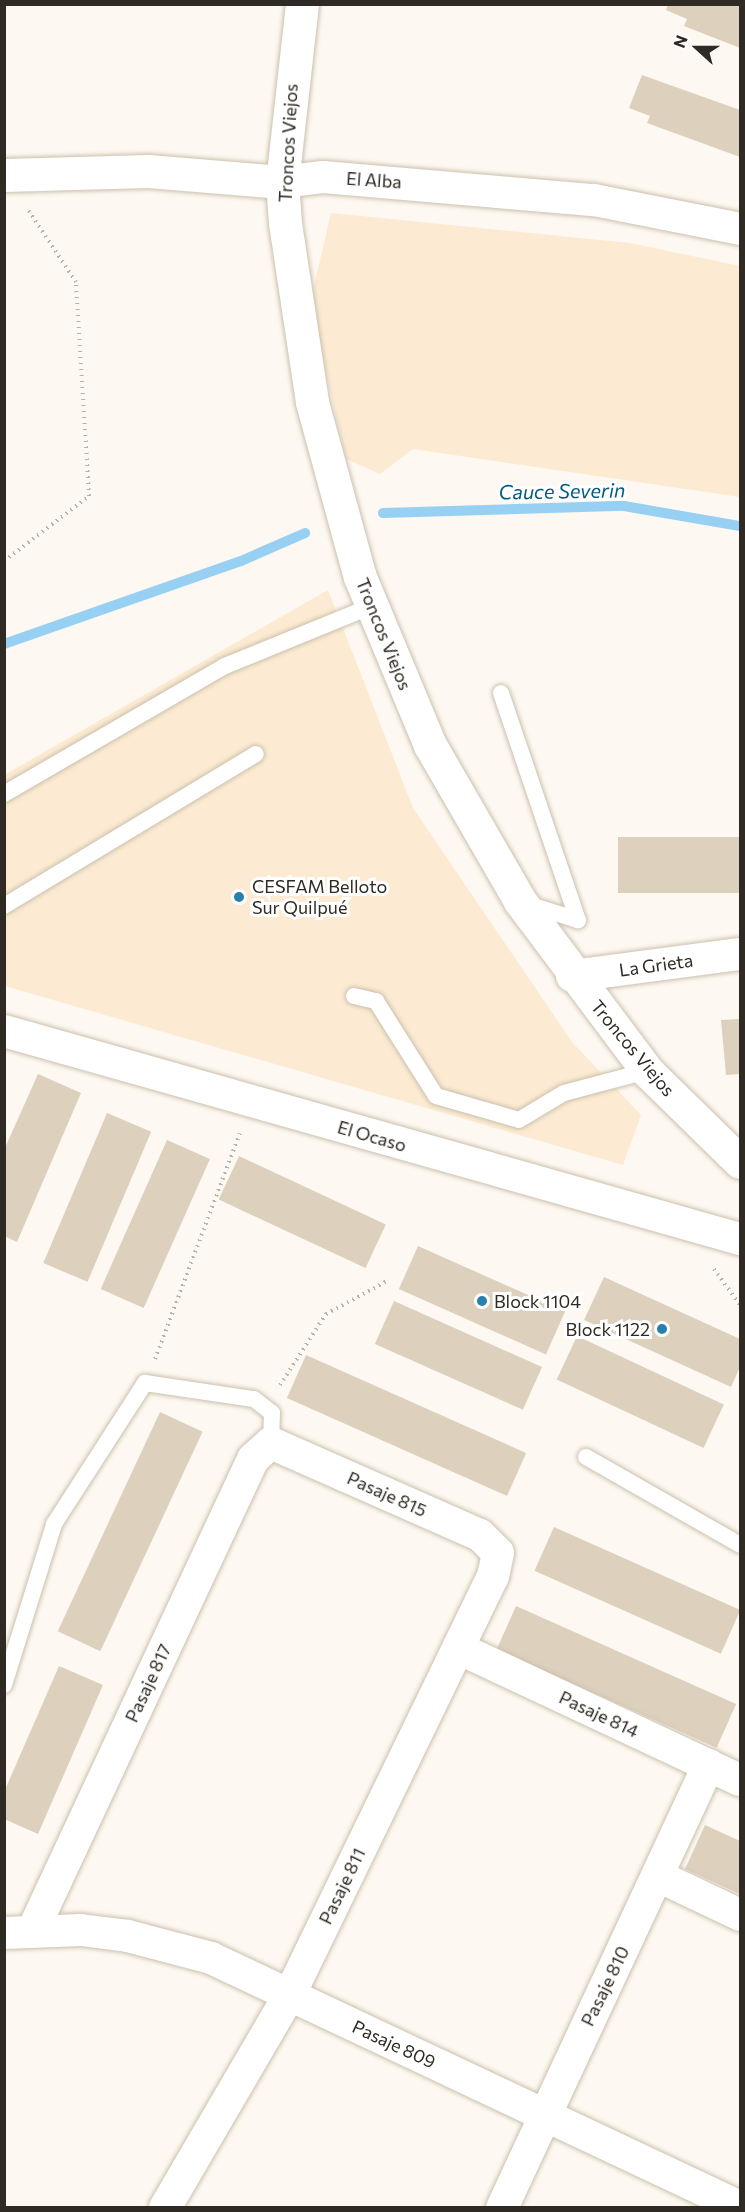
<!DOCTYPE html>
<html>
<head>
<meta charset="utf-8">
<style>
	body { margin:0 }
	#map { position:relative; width:745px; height:2212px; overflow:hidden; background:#fdf8f1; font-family:Commissioner,sans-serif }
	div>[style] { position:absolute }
	.built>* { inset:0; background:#fcebd2 }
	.stream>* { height:10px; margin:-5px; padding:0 5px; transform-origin:5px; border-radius:5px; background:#97d0f2 }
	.building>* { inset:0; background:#ddd1be; transform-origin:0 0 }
	.path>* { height:4px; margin-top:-2px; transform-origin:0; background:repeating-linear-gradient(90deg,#b6b1aa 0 1.5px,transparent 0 6px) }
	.roads { filter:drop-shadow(0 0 2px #cbc0ad) drop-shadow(0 0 2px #cbc0ad) }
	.lane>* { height:16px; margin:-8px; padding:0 8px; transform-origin:8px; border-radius:8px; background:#fff }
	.street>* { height:32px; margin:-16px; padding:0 16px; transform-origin:16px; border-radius:16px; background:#fff }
	.secondary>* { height:33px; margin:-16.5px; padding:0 16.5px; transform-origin:16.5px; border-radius:16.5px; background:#fff }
	.dots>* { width:16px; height:16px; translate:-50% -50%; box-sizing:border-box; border:3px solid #fff; border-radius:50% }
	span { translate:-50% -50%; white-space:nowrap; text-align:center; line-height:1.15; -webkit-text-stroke:6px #fff; paint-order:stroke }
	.street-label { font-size:18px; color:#2f2a23 }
	.poi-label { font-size:18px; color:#2f2a23 }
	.left { translate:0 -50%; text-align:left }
	.right { translate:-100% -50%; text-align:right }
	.water-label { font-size:20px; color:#035b80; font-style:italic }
	.frame { position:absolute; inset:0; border:6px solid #2f2a23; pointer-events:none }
	.north { position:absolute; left:667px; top:18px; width:60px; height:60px; -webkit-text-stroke:4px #fff; paint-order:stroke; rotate:291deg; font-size:16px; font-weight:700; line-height:24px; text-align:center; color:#2f2a23 }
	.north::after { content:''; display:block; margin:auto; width:21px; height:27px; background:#2f2a23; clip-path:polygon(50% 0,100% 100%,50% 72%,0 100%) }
</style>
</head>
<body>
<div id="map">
	<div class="built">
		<i style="clip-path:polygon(331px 213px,630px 243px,740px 266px,740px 497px,413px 449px,380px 474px,346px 459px,310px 303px)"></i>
		<i style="clip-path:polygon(328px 590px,413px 808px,572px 1042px,641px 1115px,623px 1165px,5px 986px,4px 775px)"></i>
	</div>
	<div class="stream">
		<i style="left:383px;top:513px;width:241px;rotate:-1.7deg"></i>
		<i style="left:624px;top:506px;width:118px;rotate:9.8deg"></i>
		<i style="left:4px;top:644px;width:251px;rotate:-19.3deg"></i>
		<i style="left:241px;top:561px;width:70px;rotate:-23.6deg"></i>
	</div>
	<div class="building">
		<i style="clip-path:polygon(668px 4px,740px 4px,740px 48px,684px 26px,687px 19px,666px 10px)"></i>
		<i style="clip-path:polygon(642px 75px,740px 110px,740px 157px,647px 123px,650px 116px,629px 108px)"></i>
		<i style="left:740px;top:837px;width:56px;height:122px;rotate:90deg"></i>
		<i style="clip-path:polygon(740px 1019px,740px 1074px,726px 1075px,721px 1020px)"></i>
		<i style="clip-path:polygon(38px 1074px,81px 1093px,17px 1242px,4px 1236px,4px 1150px)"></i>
		<i style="left:107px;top:1113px;width:48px;height:163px;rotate:23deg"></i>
		<i style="left:167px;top:1140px;width:47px;height:163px;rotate:24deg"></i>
		<i style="left:239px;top:1156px;width:162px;height:48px;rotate:25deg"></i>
		<i style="left:418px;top:1246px;width:161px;height:47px;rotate:24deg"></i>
		<i style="clip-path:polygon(604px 1277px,740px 1339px,740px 1367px,731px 1387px,584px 1320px)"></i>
		<i style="left:394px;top:1301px;width:162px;height:47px;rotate:24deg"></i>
		<i style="left:577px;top:1336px;width:162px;height:48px;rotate:25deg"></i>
		<i style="left:306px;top:1355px;width:241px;height:47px;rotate:24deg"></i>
		<i style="left:160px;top:1412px;width:47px;height:242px;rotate:25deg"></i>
		<i style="left:554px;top:1527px;width:204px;height:48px;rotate:24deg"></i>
		<i style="left:516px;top:1606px;width:241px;height:48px;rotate:24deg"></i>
		<i style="clip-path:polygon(59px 1666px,103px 1685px,38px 1834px,4px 1819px,4px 1792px)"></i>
		<i style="clip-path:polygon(705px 1825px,740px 1841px,740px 1894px,685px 1869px)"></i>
	</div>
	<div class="path">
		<i style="left:4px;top:561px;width:107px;rotate:-37.4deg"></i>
		<i style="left:89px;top:496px;width:214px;rotate:-93.5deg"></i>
		<i style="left:76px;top:282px;width:89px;rotate:-123.5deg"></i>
		<i style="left:714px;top:1269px;width:44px;rotate:54.2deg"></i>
		<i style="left:155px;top:1359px;width:241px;rotate:-69.4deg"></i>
		<i style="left:280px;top:1385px;width:85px;rotate:-57.1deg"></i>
		<i style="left:326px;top:1314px;width:69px;rotate:-28.4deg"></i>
	</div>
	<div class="roads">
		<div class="lane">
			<i style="left:501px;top:693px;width:240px;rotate:71.3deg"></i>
			<i style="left:578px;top:920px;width:53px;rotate:-162.6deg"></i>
			<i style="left:4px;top:794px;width:255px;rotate:-30.1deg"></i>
			<i style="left:225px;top:666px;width:159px;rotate:-22.2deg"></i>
			<i style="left:4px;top:906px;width:294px;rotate:-31.1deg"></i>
			<i style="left:354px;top:996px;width:23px;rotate:13deg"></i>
			<i style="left:376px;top:1001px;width:112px;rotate:57.7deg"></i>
			<i style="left:436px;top:1096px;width:86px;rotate:16.1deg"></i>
			<i style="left:519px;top:1120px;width:52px;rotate:-31deg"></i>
			<i style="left:564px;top:1093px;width:86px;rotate:-14.8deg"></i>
			<i style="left:586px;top:1457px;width:177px;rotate:29.7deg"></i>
			<i style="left:4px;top:1685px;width:169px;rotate:-72.7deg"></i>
			<i style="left:54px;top:1524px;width:168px;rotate:-57.2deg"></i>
			<i style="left:145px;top:1383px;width:110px;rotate:8.4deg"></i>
			<i style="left:254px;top:1399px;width:23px;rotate:38deg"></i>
			<i style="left:272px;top:1413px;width:30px;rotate:92deg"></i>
		</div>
		<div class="street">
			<i style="left:282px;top:182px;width:41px;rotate:-7deg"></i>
			<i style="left:323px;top:177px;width:272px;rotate:4.9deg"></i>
			<i style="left:594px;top:200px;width:149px;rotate:11.2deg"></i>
			<i style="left:572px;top:976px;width:169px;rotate:-7.5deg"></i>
			<i style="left:4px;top:1031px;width:765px;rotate:15.78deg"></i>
			<i style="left:458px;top:1648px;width:311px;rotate:25.1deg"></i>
			<i style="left:658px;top:1876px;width:91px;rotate:25.4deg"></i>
			<i style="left:33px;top:1930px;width:520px;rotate:-64.96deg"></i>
			<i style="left:253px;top:1459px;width:24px;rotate:-42deg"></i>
			<i style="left:271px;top:1443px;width:228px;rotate:23.8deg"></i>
			<i style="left:480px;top:1535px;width:25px;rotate:45deg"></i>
			<i style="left:498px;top:1553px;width:24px;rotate:102deg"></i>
			<i style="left:493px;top:1576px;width:465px;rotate:115.9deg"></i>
			<i style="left:290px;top:1994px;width:248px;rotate:120.3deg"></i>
			<i style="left:4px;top:1933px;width:77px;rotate:-2.2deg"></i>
			<i style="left:81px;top:1930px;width:47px;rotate:7.3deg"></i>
			<i style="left:128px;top:1936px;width:86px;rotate:14.8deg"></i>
			<i style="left:211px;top:1958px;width:585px;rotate:25.21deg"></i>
			<i style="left:502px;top:2208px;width:489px;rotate:-65deg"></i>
		</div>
		<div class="secondary">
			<i style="left:302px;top:4px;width:179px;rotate:96.4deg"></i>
			<i style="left:282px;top:182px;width:41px;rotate:85.8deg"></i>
			<i style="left:285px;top:223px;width:181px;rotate:81.4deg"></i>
			<i style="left:312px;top:402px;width:181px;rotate:74.7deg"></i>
			<i style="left:360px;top:577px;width:182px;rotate:67.4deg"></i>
			<i style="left:430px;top:745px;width:180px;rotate:60deg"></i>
			<i style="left:520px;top:901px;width:212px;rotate:53.2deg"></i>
			<i style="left:647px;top:1071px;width:130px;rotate:44.4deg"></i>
			<i style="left:4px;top:175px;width:144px;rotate:-1.6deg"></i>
			<i style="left:148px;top:171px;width:134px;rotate:4.7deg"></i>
		</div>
	</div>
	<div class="dots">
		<i style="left:239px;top:897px;background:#2681af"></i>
		<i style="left:482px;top:1301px;background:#2681af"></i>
		<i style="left:662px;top:1329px;background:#2681af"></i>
	</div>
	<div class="street-label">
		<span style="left:288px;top:143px;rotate:-87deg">Troncos Viejos</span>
		<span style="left:374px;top:180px;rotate:4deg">El Alba</span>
		<span style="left:384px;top:634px;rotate:68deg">Troncos Viejos</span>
		<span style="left:656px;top:965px;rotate:-8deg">La Grieta</span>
		<span style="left:633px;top:1048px;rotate:50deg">Troncos Viejos</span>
		<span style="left:372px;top:1136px;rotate:16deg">El Ocaso</span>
		<span style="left:387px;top:1494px;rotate:24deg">Pasaje 815</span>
		<span style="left:148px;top:1683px;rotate:-65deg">Pasaje 817</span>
		<span style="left:599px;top:1714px;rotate:25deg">Pasaje 814</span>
		<span style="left:342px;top:1886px;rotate:-64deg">Pasaje 811</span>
		<span style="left:605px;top:1986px;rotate:-64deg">Pasaje 810</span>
		<span style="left:394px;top:2044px;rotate:25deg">Pasaje 809</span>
	</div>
	<div class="poi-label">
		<span class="left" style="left:252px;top:897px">CESFAM Belloto<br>Sur Quilpué</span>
		<span class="left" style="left:494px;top:1301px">Block 1104</span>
		<span class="right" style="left:650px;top:1329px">Block 1122</span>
	</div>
	<div class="water-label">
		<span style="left:562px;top:491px;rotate:-1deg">Cauce Severin</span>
	</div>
	<div class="frame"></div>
	<div class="north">N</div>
</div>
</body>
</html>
